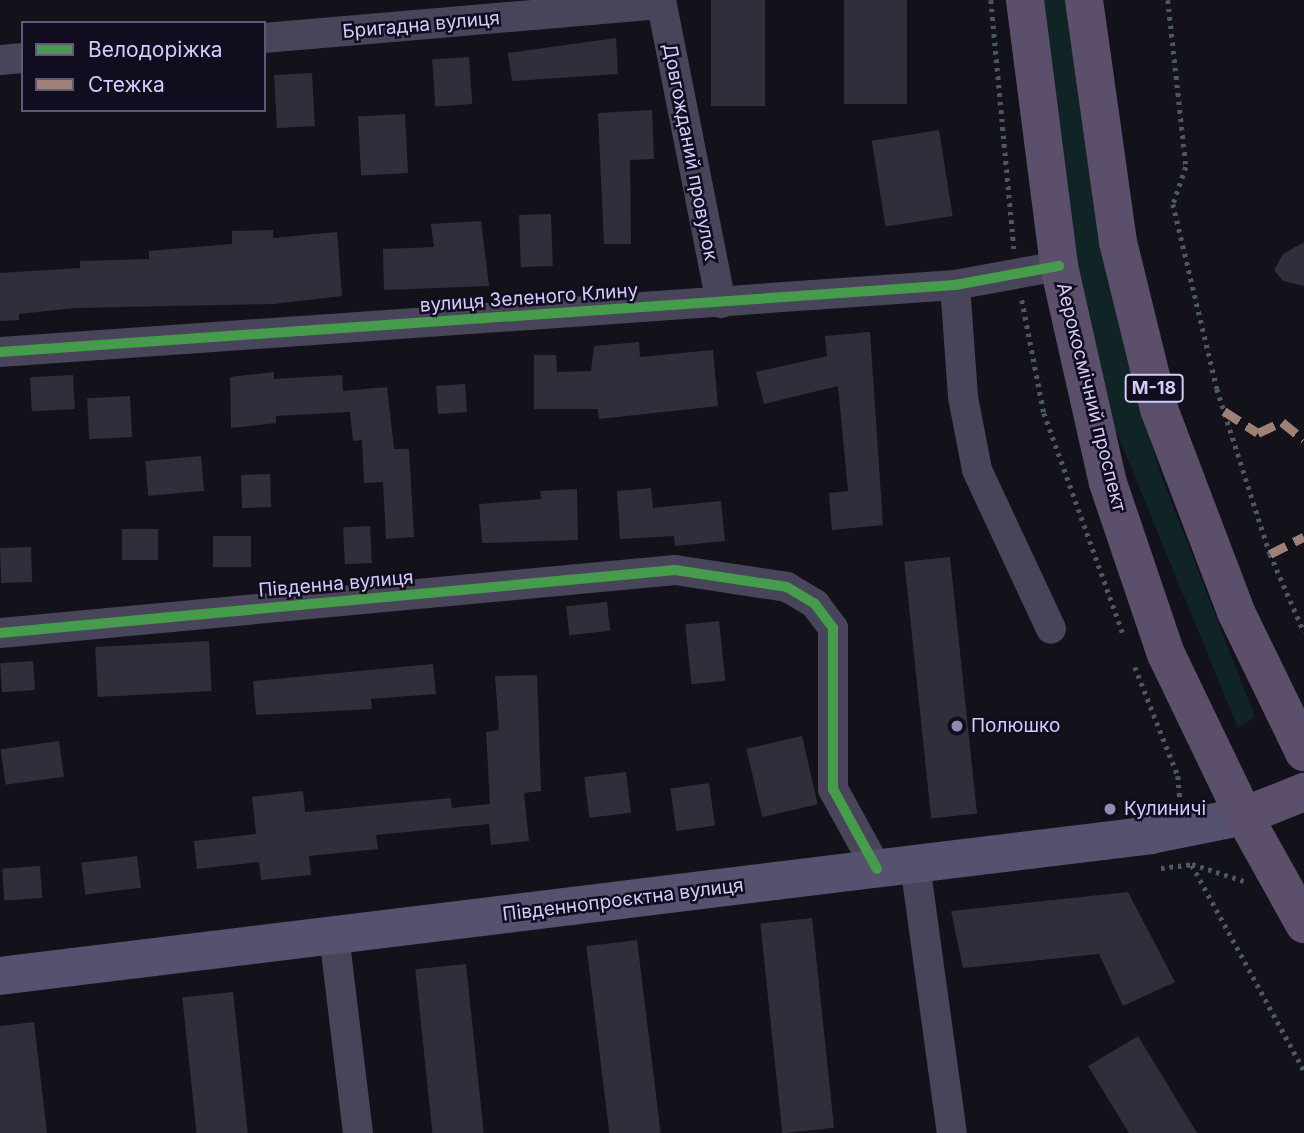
<!DOCTYPE html>
<html>
<head>
<meta charset="utf-8">
<style>
	body { margin:0 }
	#map { position:relative; width:1304px; height:1133px; overflow:hidden; background:#13111a; font-family:Inter,sans-serif }
	div>[style] { position:absolute }
	.green>* { inset:0; background:#102325 }
	.building>* { inset:0; background:#312e3c; transform-origin:0 0 }
	.path>* { height:4.5px; margin-top:-2.25px; transform-origin:0; background:repeating-linear-gradient(90deg,#4b5866 0 3.5px,transparent 0 8.5px) }
	.minor>* { height:30px; margin:-15px; padding:0 15px; transform-origin:15px; border-radius:15px; background:#48455b }
	.secondary>* { height:38px; margin:-19px; padding:0 19px; transform-origin:19px; border-radius:19px; background:#54526e }
	.primary>* { height:38px; margin:-19px; padding:0 19px; transform-origin:19px; border-radius:19px; background:#5c4f6c }
	.quiet>* { height:9px; margin-top:-4.5px; transform-origin:0; background:repeating-linear-gradient(90deg,#9e8076 0 18px,transparent 0 27px) }
	.cycleway>* { height:10px; margin:-5px; padding:0 5px; transform-origin:5px; border-radius:5px; background:#469c4c }
	.dots>* { width:19px; height:19px; translate:-50% -50%; box-sizing:border-box; border:4px solid #110d1e; border-radius:50% }
	span { translate:-50% -50%; white-space:nowrap; text-align:center; line-height:1.15; -webkit-text-stroke:5px #110d1e; paint-order:stroke }
	.shield-label span { padding:2px 5px; background:#110d1e; border:2px solid; border-radius:5px; -webkit-text-stroke-width:0 }
	.shield-label { font-size:18px; color:#d4cbfd; font-weight:700 }
	.street-label { font-size:19px; color:#d4cbfd }
	.poi-label { font-size:19px; color:#d4cbfd }
	.left { translate:0 -50%; text-align:left }
	.legend { position:absolute; left:21px; top:21px; width:245px; height:91px; box-sizing:border-box; background:#110d1e; border:2px solid #5f5977; margin:0; padding:9px 12px; list-style:none; font-size:21px; color:#d4cbfd }
	.legend li { display:flex; align-items:center; gap:14px; height:35px }
	.legend b { width:35px; border:2px solid #5f5977 }
</style>
</head>
<body>
<div id="map">
	<div class="green">
		<i style="clip-path:polygon(1040px 0,1071px 0,1130px 362px,1158px 467px,1255px 717px,1238px 728px,1100px 392px,1065px 211px)"></i>
	</div>
	<div class="building">
		<i style="left:711px;top:0;width:54px;height:106px"></i>
		<i style="left:844px;top:0;width:63px;height:104px"></i>
		<i style="clip-path:polygon(616px 38px,618px 74px,512px 81px,508px 53px)"></i>
		<i style="left:469px;top:57px;width:47px;height:37px;rotate:86deg"></i>
		<i style="left:312px;top:73px;width:53px;height:38px;rotate:87deg"></i>
		<i style="clip-path:polygon(652px 110px,654px 159px,630px 160px,631px 244px,604px 244px,598px 113px)"></i>
		<i style="left:405px;top:114px;width:59px;height:47px;rotate:87deg"></i>
		<i style="left:939px;top:130px;width:87px;height:68px;rotate:81deg"></i>
		<i style="left:551px;top:214px;width:52px;height:32px;rotate:88deg"></i>
		<i style="clip-path:polygon(481px 221px,489px 286px,384px 290px,383px 249px,434px 247px,431px 224px)"></i>
		<i style="clip-path:polygon(273px 230px,273px 238px,337px 232px,342px 296px,273px 304px,75px 308px,19px 314px,19px 320px,0 321px,0 273px,80px 268px,80px 261px,149px 259px,149px 251px,232px 244px,232px 231px)"></i>
		<i style="clip-path:polygon(1304px 242px,1304px 286px,1283px 281px,1274px 270px,1283px 254px)"></i>
		<i style="clip-path:polygon(870px 332px,883px 525px,832px 530px,829px 493px,848px 491px,838px 386px,764px 404px,756px 372px,827px 356px,825px 336px)"></i>
		<i style="clip-path:polygon(639px 342px,640px 357px,713px 350px,718px 406px,599px 419px,598px 409px,534px 409px,534px 355px,556px 355px,557px 372px,591px 371px,594px 346px)"></i>
		<i style="clip-path:polygon(274px 372px,274px 379px,342px 375px,343px 391px,387px 387px,394px 449px,409px 449px,414px 537px,386px 539px,383px 482px,364px 483px,362px 440px,353px 441px,350px 412px,276px 416px,276px 423px,231px 428px,230px 377px)"></i>
		<i style="left:73px;top:375px;width:34px;height:43px;rotate:87deg"></i>
		<i style="left:465px;top:384px;width:28px;height:29px;rotate:86deg"></i>
		<i style="left:130px;top:396px;width:41px;height:43px;rotate:87deg"></i>
		<i style="left:201px;top:456px;width:35px;height:56px;rotate:85deg"></i>
		<i style="left:270px;top:474px;width:33px;height:29px;rotate:88deg"></i>
		<i style="clip-path:polygon(651px 488px,653px 508px,721px 501px,725px 541px,675px 546px,674px 536px,620px 539px,617px 491px)"></i>
		<i style="clip-path:polygon(577px 489px,578px 540px,482px 543px,479px 504px,541px 499px,540px 491px)"></i>
		<i style="left:370px;top:526px;width:37px;height:27px;rotate:87deg"></i>
		<i style="left:122px;top:529px;width:36px;height:31px"></i>
		<i style="left:213px;top:536px;width:38px;height:31px"></i>
		<i style="left:31px;top:547px;width:35px;height:31px;rotate:88deg"></i>
		<i style="left:950px;top:557px;width:258px;height:46px;rotate:84deg"></i>
		<i style="left:607px;top:602px;width:29px;height:41px;rotate:84deg"></i>
		<i style="left:719px;top:621px;width:60px;height:34px;rotate:84deg"></i>
		<i style="left:209px;top:641px;width:50px;height:114px;rotate:87deg"></i>
		<i style="left:33px;top:661px;width:29px;height:33px;rotate:86deg"></i>
		<i style="clip-path:polygon(433px 664px,436px 694px,371px 699px,372px 709px,256px 715px,253px 681px)"></i>
		<i style="clip-path:polygon(537px 675px,541px 791px,524px 793px,529px 841px,491px 845px,489px 824px,376px 835px,378px 849px,309px 856px,311px 875px,261px 880px,259px 862px,197px 869px,194px 841px,256px 834px,252px 797px,303px 791px,305px 812px,451px 798px,452px 808px,490px 804px,486px 732px,499px 730px,495px 676px)"></i>
		<i style="left:802px;top:736px;width:70px;height:57px;rotate:77deg"></i>
		<i style="left:59px;top:741px;width:36px;height:59px;rotate:82deg"></i>
		<i style="left:626px;top:772px;width:41px;height:42px;rotate:83deg"></i>
		<i style="left:709px;top:783px;width:43px;height:39px;rotate:82deg"></i>
		<i style="left:137px;top:856px;width:32px;height:56px;rotate:83deg"></i>
		<i style="left:40px;top:866px;width:32px;height:38px;rotate:86deg"></i>
		<i style="clip-path:polygon(1128px 892px,1175px 982px,1123px 1006px,1099px 954px,963px 968px,951px 911px)"></i>
		<i style="left:812px;top:918px;width:211px;height:52px;rotate:84deg"></i>
		<i style="left:637px;top:940px;width:194px;height:51px;rotate:83deg"></i>
		<i style="left:466px;top:964px;width:170px;height:51px;rotate:84deg"></i>
		<i style="left:233px;top:992px;width:142px;height:51px;rotate:84deg"></i>
		<i style="clip-path:polygon(34px 1022px,47px 1133px,0 1133px,0 1026px)"></i>
		<i style="clip-path:polygon(1138px 1036px,1197px 1133px,1129px 1133px,1088px 1066px)"></i>
	</div>
	<div class="path">
		<i style="left:991px;top:0;width:251px;rotate:84.7deg"></i>
		<i style="left:1168px;top:0;width:168px;rotate:83.8deg"></i>
		<i style="left:1186px;top:167px;width:39px;rotate:109deg"></i>
		<i style="left:1173px;top:204px;width:190px;rotate:76.6deg"></i>
		<i style="left:1217px;top:389px;width:173px;rotate:72.2deg"></i>
		<i style="left:1270px;top:554px;width:85px;rotate:66.4deg"></i>
		<i style="left:1022px;top:300px;width:115px;rotate:79deg"></i>
		<i style="left:1044px;top:413px;width:237px;rotate:70.3deg"></i>
		<i style="left:1135px;top:667px;width:117px;rotate:68.5deg"></i>
		<i style="left:1178px;top:776px;width:21px;rotate:85deg"></i>
		<i style="left:1192px;top:865px;width:234px;rotate:61.4deg"></i>
		<i style="left:1161px;top:868px;width:31px;rotate:-7deg"></i>
		<i style="left:1192px;top:864px;width:55px;rotate:18.1deg"></i>
	</div>
	<div class="minor">
		<i style="left:661px;top:0;width:309px;rotate:78.8deg"></i>
		<i style="left:264px;top:38px;width:398px;rotate:-4.9deg"></i>
		<i style="left:0;top:60px;width:23px;rotate:-5deg"></i>
		<i style="left:955px;top:285px;width:112px;rotate:85.9deg"></i>
		<i style="left:963px;top:397px;width:74px;rotate:79.1deg"></i>
		<i style="left:977px;top:470px;width:175px;rotate:65deg"></i>
		<i style="left:0;top:352px;width:957px;rotate:-4.01deg"></i>
		<i style="left:955px;top:285px;width:106px;rotate:-10.4deg"></i>
		<i style="left:0;top:633px;width:678px;rotate:-5.33deg"></i>
		<i style="left:675px;top:570px;width:113px;rotate:8.6deg"></i>
		<i style="left:787px;top:587px;width:33px;rotate:31deg"></i>
		<i style="left:815px;top:604px;width:30px;rotate:53deg"></i>
		<i style="left:833px;top:628px;width:161px;rotate:90deg"></i>
		<i style="left:833px;top:789px;width:91px;rotate:61.2deg"></i>
		<i style="left:915px;top:864px;width:272px;rotate:82.2deg"></i>
		<i style="left:334px;top:935px;width:199px;rotate:83.1deg"></i>
	</div>
	<div class="secondary">
		<i style="left:0;top:976px;width:1160px;rotate:-6.98deg"></i>
		<i style="left:1151px;top:835px;width:95px;rotate:-11.5deg"></i>
	</div>
	<div class="primary">
		<i style="left:1025px;top:0;width:268px;rotate:82.7deg"></i>
		<i style="left:1059px;top:266px;width:222px;rotate:77.3deg"></i>
		<i style="left:1108px;top:483px;width:181px;rotate:71.3deg"></i>
		<i style="left:1166px;top:654px;width:180px;rotate:64.3deg"></i>
		<i style="left:1244px;top:816px;width:124px;rotate:60.9deg"></i>
		<i style="left:1084px;top:0;width:244px;rotate:82deg"></i>
		<i style="left:1118px;top:242px;width:172px;rotate:76.2deg"></i>
		<i style="left:1159px;top:409px;width:217px;rotate:69.2deg"></i>
		<i style="left:1236px;top:612px;width:156px;rotate:64.1deg"></i>
		<i style="left:1244px;top:816px;width:65px;rotate:-21.8deg"></i>
	</div>
	<div class="quiet">
		<i style="left:1224px;top:411px;width:40px;rotate:32.9deg"></i>
		<i style="left:1258px;top:433px;width:26px;rotate:-25deg"></i>
		<i style="left:1282px;top:422px;width:28px;rotate:39deg"></i>
		<i style="left:1270px;top:554px;width:38px;rotate:-27deg"></i>
	</div>
	<div class="cycleway">
		<i style="left:0;top:352px;width:957px;rotate:-4.01deg"></i>
		<i style="left:955px;top:285px;width:106px;rotate:-10.4deg"></i>
		<i style="left:0;top:633px;width:678px;rotate:-5.33deg"></i>
		<i style="left:675px;top:570px;width:113px;rotate:8.6deg"></i>
		<i style="left:787px;top:587px;width:33px;rotate:31deg"></i>
		<i style="left:815px;top:604px;width:30px;rotate:53deg"></i>
		<i style="left:833px;top:628px;width:161px;rotate:90deg"></i>
		<i style="left:833px;top:789px;width:91px;rotate:61.2deg"></i>
	</div>
	<div class="dots">
		<i style="left:957px;top:726px;background:#908aae"></i>
		<i style="left:1110px;top:809px;background:#908aae"></i>
	</div>
	<div class="shield-label">
		<span style="left:1154px;top:388px">М-18</span>
	</div>
	<div class="street-label">
		<span style="left:421px;top:25px;rotate:-5deg">Бригадна вулиця</span>
		<span style="left:690px;top:152px;rotate:79deg">Довгожданий провулок</span>
		<span style="left:529px;top:298px;rotate:-4deg">вулиця Зеленого Клину</span>
		<span style="left:1091px;top:397px;rotate:76deg">Аерокосмічний проспект</span>
		<span style="left:336px;top:584px;rotate:-5deg">Південна вулиця</span>
		<span style="left:623px;top:900px;rotate:-7deg">Південнопроєктна вулиця</span>
	</div>
	<div class="poi-label">
		<span class="left" style="left:971px;top:726px">Полюшко</span>
		<span class="left" style="left:1124px;top:809px">Кулиничі</span>
	</div>
	<ul class="legend">
	<li><b style="height:9px;background:#469c4c"></b>Велодоріжка</li>
	<li><b style="height:9px;background:#9e8076"></b>Стежка</li>
	</ul>
</div>
</body>
</html>
